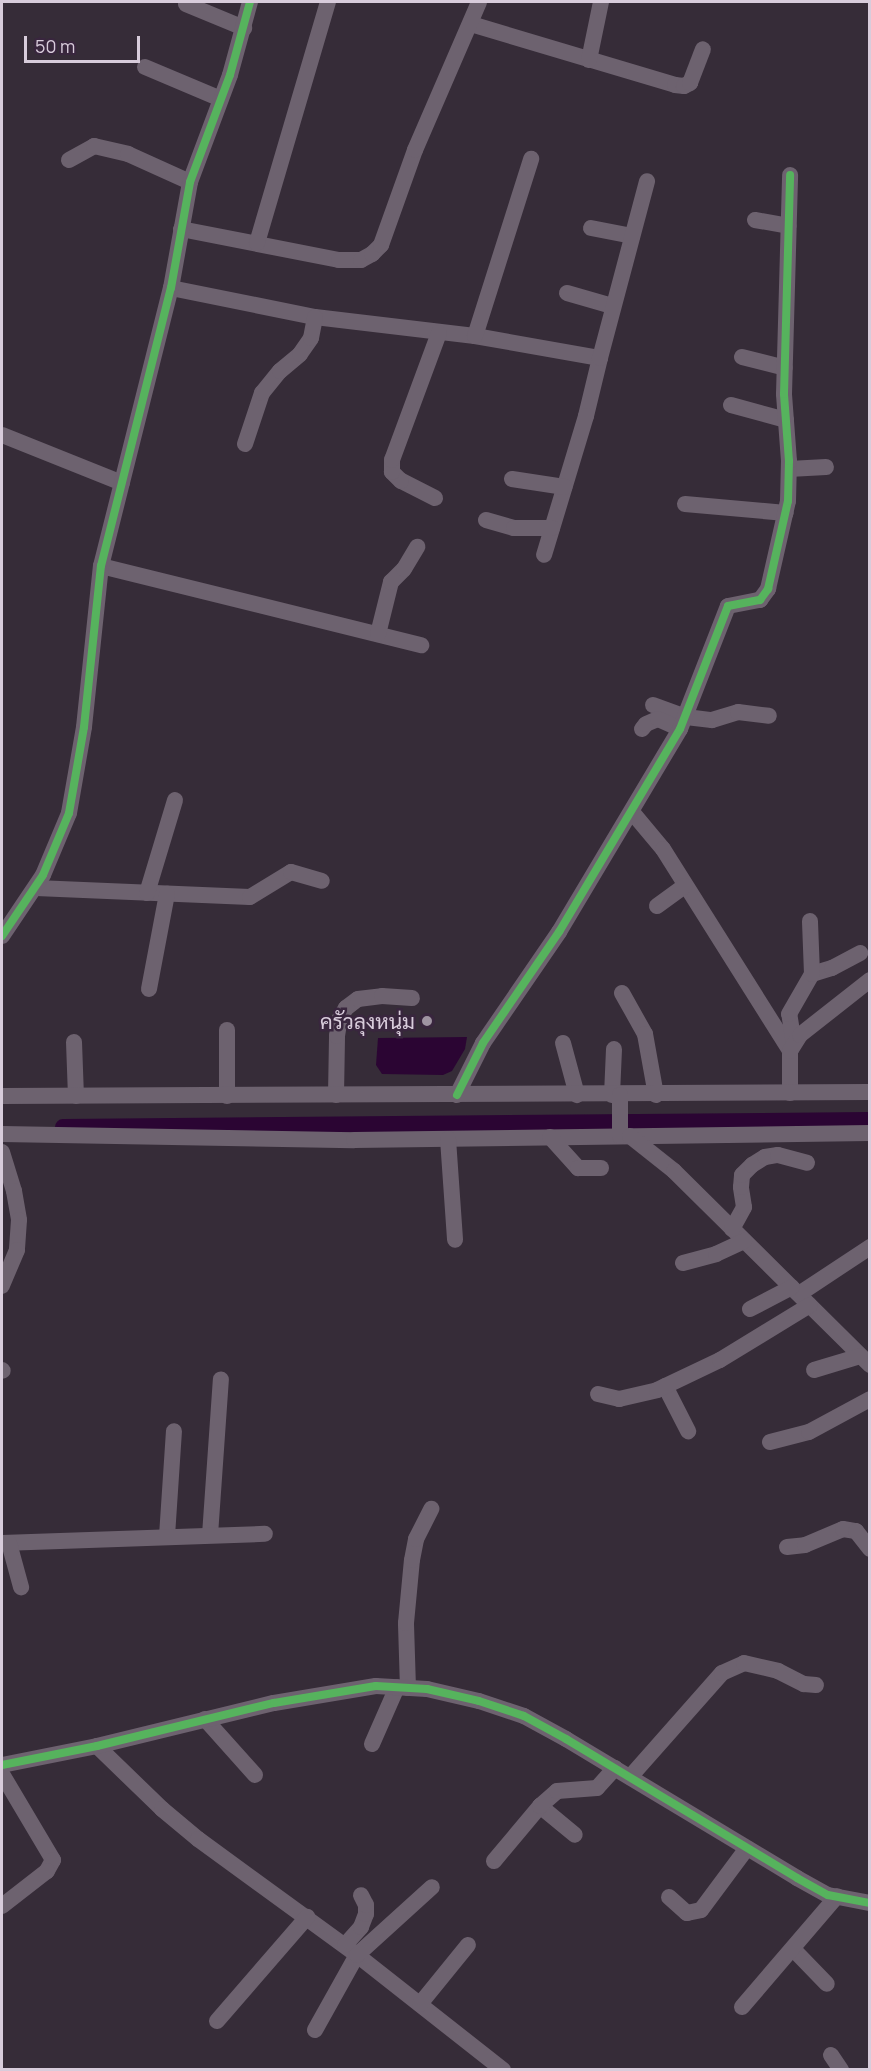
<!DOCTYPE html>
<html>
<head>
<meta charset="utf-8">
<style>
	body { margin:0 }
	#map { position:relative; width:871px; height:2071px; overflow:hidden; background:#362c38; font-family:Manrope,Sarabun,sans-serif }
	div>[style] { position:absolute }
	.water>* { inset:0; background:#2b0533 }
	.canal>* { height:16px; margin:-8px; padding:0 8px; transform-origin:8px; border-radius:8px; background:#2b0533 }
	.minor>* { height:16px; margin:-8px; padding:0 8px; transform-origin:8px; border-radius:8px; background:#6d626f }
	.cycleway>* { height:8px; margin:-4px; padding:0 4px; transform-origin:4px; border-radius:4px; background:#56b35d }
	.dots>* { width:16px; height:16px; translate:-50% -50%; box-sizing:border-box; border:3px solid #39263e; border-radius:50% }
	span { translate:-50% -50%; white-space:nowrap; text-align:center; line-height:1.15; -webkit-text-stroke:5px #39263e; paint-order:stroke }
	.poi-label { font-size:21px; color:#d8ccdb }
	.right { translate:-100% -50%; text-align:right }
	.frame { position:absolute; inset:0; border:3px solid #d8ccdb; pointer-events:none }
	.scale { position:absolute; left:24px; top:36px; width:116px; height:27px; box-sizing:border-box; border:3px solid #d8ccdb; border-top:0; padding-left:8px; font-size:18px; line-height:21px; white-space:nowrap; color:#d8ccdb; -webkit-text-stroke:4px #39263e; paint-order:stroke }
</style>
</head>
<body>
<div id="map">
	<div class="water">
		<i style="clip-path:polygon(467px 1037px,465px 1049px,452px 1071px,443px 1075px,382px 1074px,376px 1065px,378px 1038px)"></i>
	</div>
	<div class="canal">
		<i style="left:63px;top:1127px;width:807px;rotate:-0.5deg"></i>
	</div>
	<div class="minor">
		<i style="left:186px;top:4px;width:63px;rotate:22.5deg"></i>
		<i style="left:471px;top:24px;width:213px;rotate:16.6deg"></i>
		<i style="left:675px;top:85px;width:9px;rotate:6deg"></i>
		<i style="left:684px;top:86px;width:7px;rotate:-27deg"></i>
		<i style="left:690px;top:83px;width:36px;rotate:-69deg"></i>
		<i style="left:589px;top:60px;width:59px;rotate:-78.3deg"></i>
		<i style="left:145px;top:67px;width:82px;rotate:22.8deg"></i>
		<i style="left:69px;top:160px;width:29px;rotate:-29deg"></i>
		<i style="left:94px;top:146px;width:35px;rotate:13deg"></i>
		<i style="left:128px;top:154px;width:68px;rotate:24.3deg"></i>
		<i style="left:755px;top:220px;width:34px;rotate:10deg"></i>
		<i style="left:591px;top:228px;width:42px;rotate:11deg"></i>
		<i style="left:181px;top:229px;width:161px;rotate:11.1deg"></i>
		<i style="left:339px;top:260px;width:22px"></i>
		<i style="left:361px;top:260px;width:13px;rotate:-29deg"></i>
		<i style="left:372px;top:254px;width:13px;rotate:-45deg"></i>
		<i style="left:381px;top:245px;width:101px;rotate:-70.3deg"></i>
		<i style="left:415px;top:150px;width:161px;rotate:-66.6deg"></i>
		<i style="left:257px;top:243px;width:251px;rotate:-73.6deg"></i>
		<i style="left:171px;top:288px;width:147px;rotate:11.4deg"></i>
		<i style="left:315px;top:317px;width:161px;rotate:6.8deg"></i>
		<i style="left:475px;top:336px;width:127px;rotate:10deg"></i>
		<i style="left:600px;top:358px;width:60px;rotate:103.6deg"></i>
		<i style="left:586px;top:416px;width:145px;rotate:106.8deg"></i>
		<i style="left:567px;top:293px;width:47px;rotate:16.1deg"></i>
		<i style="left:475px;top:336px;width:186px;rotate:-72.4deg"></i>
		<i style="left:742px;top:357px;width:44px;rotate:14.3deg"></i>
		<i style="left:600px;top:358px;width:183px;rotate:-75.1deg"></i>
		<i style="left:731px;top:405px;width:57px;rotate:15.3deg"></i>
		<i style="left:2px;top:435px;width:129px;rotate:21.8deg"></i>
		<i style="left:245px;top:444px;width:54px;rotate:-71.6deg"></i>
		<i style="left:262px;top:393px;width:28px;rotate:-51deg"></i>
		<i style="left:280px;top:371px;width:26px;rotate:-40deg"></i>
		<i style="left:300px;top:354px;width:19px;rotate:-55deg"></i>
		<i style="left:311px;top:338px;width:21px;rotate:-79deg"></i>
		<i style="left:789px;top:469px;width:37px;rotate:-3deg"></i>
		<i style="left:512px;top:479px;width:53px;rotate:8.7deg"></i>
		<i style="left:435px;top:498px;width:38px;rotate:-153deg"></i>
		<i style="left:401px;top:481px;width:13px;rotate:-135deg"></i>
		<i style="left:392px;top:472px;width:12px;rotate:-90deg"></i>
		<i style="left:392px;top:460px;width:135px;rotate:-69.7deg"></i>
		<i style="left:685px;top:504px;width:101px;rotate:5.1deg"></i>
		<i style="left:486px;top:520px;width:29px;rotate:16deg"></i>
		<i style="left:514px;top:528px;width:38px"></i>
		<i style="left:101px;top:566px;width:330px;rotate:13.9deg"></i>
		<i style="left:378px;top:634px;width:54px;rotate:-76deg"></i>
		<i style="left:391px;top:582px;width:18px;rotate:-45deg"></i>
		<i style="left:404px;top:569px;width:26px;rotate:-59deg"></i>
		<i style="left:653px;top:705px;width:35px;rotate:20deg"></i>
		<i style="left:686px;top:717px;width:26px;rotate:7deg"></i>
		<i style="left:712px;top:720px;width:27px;rotate:-17deg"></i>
		<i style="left:738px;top:712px;width:31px;rotate:7deg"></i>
		<i style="left:642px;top:729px;width:6px;rotate:-51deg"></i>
		<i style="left:646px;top:724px;width:13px;rotate:-23deg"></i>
		<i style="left:658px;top:719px;width:24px;rotate:24deg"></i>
		<i style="left:632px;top:812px;width:48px;rotate:50deg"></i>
		<i style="left:663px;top:849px;width:239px;rotate:57.8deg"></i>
		<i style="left:36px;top:888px;width:214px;rotate:2.4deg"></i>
		<i style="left:250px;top:897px;width:48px;rotate:-31.4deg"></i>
		<i style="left:291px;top:872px;width:32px;rotate:16deg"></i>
		<i style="left:147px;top:893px;width:97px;rotate:-73.2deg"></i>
		<i style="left:657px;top:906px;width:34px;rotate:-36deg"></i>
		<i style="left:2px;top:936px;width:73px;rotate:-56.1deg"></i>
		<i style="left:43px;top:875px;width:67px;rotate:-67.2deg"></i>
		<i style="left:69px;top:813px;width:87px;rotate:-80.1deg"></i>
		<i style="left:84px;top:727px;width:162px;rotate:-84deg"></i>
		<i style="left:101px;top:566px;width:287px;rotate:-75.9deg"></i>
		<i style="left:171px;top:288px;width:108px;rotate:-79.8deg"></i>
		<i style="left:190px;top:182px;width:114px;rotate:-69.5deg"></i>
		<i style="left:230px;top:75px;width:76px;rotate:-74.7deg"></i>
		<i style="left:812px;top:974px;width:21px;rotate:-17deg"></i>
		<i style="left:832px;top:968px;width:32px;rotate:-28deg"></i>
		<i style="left:149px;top:989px;width:97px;rotate:-79.3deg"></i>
		<i style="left:622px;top:993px;width:47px;rotate:60.7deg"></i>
		<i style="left:645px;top:1034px;width:62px;rotate:79.8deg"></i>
		<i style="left:227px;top:1030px;width:66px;rotate:90deg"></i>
		<i style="left:74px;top:1042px;width:54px;rotate:87.9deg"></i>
		<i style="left:563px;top:1043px;width:54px;rotate:74.9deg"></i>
		<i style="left:794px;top:1044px;width:30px;rotate:-99deg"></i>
		<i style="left:789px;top:1014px;width:46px;rotate:-60.1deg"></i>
		<i style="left:812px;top:974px;width:53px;rotate:-92.2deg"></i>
		<i style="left:790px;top:1093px;width:42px;rotate:-90deg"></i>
		<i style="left:790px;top:1051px;width:19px;rotate:-58deg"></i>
		<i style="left:800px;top:1035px;width:89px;rotate:-38.2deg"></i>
		<i style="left:336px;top:1095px;width:59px;rotate:-89deg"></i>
		<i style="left:337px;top:1036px;width:18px;rotate:-81deg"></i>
		<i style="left:340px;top:1018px;width:12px;rotate:-59deg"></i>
		<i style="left:346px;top:1008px;width:15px;rotate:-37deg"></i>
		<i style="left:358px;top:999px;width:24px;rotate:-7deg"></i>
		<i style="left:382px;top:996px;width:30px;rotate:4deg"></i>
		<i style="left:457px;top:1095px;width:58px;rotate:-63.4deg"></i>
		<i style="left:483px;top:1043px;width:135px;rotate:-55.6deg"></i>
		<i style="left:559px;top:932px;width:236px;rotate:-59.2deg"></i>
		<i style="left:680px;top:729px;width:132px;rotate:-68.7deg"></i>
		<i style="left:728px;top:606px;width:33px;rotate:-11deg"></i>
		<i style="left:760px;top:600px;width:14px;rotate:-54deg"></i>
		<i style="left:768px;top:589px;width:90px;rotate:-77.2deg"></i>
		<i style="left:788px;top:501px;width:40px;rotate:-88.6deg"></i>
		<i style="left:789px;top:461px;width:67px;rotate:-94.3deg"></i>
		<i style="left:784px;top:394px;width:219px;rotate:-88.4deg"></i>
		<i style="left:612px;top:1095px;width:46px;rotate:-87.5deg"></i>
		<i style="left:2px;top:1096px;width:868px;rotate:-0.26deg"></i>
		<i style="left:2px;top:1134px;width:352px;rotate:1deg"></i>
		<i style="left:354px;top:1140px;width:516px;rotate:-0.78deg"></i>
		<i style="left:620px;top:1136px;width:41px;rotate:-90deg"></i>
		<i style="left:630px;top:1136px;width:56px;rotate:38.5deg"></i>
		<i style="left:674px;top:1171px;width:276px;rotate:44.7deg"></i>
		<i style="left:550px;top:1137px;width:42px;rotate:47.9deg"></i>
		<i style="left:578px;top:1168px;width:23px"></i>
		<i style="left:448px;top:1139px;width:101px;rotate:86deg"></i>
		<i style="left:2px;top:1152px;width:41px;rotate:72.9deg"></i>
		<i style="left:14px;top:1191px;width:29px;rotate:80deg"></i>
		<i style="left:19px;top:1220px;width:30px;rotate:94deg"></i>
		<i style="left:17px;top:1250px;width:39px;rotate:113deg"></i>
		<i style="left:732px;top:1229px;width:25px;rotate:-61deg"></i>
		<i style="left:744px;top:1207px;width:20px;rotate:-99deg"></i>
		<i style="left:741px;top:1187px;width:12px;rotate:-85deg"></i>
		<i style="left:742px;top:1175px;width:14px;rotate:-45deg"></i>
		<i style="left:752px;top:1165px;width:15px;rotate:-32deg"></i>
		<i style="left:765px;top:1157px;width:13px;rotate:-9deg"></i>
		<i style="left:778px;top:1155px;width:30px;rotate:15deg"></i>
		<i style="left:683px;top:1263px;width:34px;rotate:-15deg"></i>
		<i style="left:716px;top:1254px;width:31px;rotate:-25deg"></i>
		<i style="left:799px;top:1294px;width:85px;rotate:-33.5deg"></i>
		<i style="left:750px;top:1309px;width:47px;rotate:-27.6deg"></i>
		<i style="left:2px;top:1370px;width:1px;rotate:45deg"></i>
		<i style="left:814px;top:1370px;width:48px;rotate:-16.9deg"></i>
		<i style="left:665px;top:1386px;width:51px;rotate:62.9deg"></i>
		<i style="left:598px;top:1394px;width:22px;rotate:13deg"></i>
		<i style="left:619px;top:1399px;width:39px;rotate:-13deg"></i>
		<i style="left:657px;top:1390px;width:70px;rotate:-25.5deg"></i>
		<i style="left:720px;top:1360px;width:105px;rotate:-31.4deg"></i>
		<i style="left:770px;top:1442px;width:40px;rotate:-14.4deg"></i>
		<i style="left:809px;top:1432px;width:69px;rotate:-28.4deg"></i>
		<i style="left:210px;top:1535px;width:156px;rotate:-86deg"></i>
		<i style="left:167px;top:1536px;width:105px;rotate:-86.2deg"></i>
		<i style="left:2px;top:1543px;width:263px;rotate:-2deg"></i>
		<i style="left:9px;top:1543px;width:46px;rotate:74.7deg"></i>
		<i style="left:787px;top:1547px;width:18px;rotate:-6deg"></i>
		<i style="left:805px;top:1545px;width:41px;rotate:-22.8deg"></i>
		<i style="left:843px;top:1529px;width:13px;rotate:9deg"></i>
		<i style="left:856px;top:1531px;width:23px;rotate:52deg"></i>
		<i style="left:408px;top:1688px;width:65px;rotate:-91.8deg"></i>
		<i style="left:406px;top:1623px;width:63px;rotate:-84.6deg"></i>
		<i style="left:412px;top:1560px;width:21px;rotate:-79deg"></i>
		<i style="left:416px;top:1539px;width:34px;rotate:-63deg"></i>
		<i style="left:205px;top:1719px;width:75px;rotate:48.2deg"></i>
		<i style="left:372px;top:1744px;width:62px;rotate:-66.3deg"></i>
		<i style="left:97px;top:1746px;width:91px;rotate:44.1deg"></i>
		<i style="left:162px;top:1809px;width:47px;rotate:39.8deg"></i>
		<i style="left:198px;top:1839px;width:197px;rotate:36.1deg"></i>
		<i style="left:357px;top:1955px;width:186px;rotate:38.2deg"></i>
		<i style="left:2px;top:1765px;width:97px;rotate:-11.3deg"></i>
		<i style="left:97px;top:1746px;width:182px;rotate:-13.7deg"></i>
		<i style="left:274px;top:1703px;width:103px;rotate:-9.5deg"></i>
		<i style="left:376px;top:1686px;width:51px;rotate:3.4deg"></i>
		<i style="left:427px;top:1689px;width:53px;rotate:13deg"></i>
		<i style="left:479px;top:1701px;width:47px;rotate:18.4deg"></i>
		<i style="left:524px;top:1716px;width:48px;rotate:28.7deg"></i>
		<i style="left:566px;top:1739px;width:270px;rotate:31deg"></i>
		<i style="left:797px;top:1878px;width:35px;rotate:29deg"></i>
		<i style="left:828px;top:1895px;width:43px;rotate:10.8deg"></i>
		<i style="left:2px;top:1774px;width:100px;rotate:59.3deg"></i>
		<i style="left:53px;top:1860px;width:13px;rotate:119deg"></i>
		<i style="left:47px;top:1871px;width:57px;rotate:142.1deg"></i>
		<i style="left:630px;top:1777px;width:139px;rotate:-48.5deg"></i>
		<i style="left:722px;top:1673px;width:24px;rotate:-24deg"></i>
		<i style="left:744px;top:1663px;width:35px;rotate:13deg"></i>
		<i style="left:778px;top:1671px;width:29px;rotate:27deg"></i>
		<i style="left:804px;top:1684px;width:12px;rotate:5deg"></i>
		<i style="left:540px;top:1806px;width:45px;rotate:39.6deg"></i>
		<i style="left:494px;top:1861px;width:72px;rotate:-50.1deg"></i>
		<i style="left:540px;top:1806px;width:23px;rotate:-41deg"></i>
		<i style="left:557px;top:1791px;width:40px;rotate:-4.3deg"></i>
		<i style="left:597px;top:1788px;width:27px;rotate:-48deg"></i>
		<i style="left:669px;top:1897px;width:24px;rotate:42deg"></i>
		<i style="left:687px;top:1913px;width:14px;rotate:-12deg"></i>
		<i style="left:701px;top:1910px;width:77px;rotate:-53.4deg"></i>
		<i style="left:345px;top:1945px;width:24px;rotate:-48deg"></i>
		<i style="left:361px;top:1927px;width:14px;rotate:-69deg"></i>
		<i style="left:366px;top:1914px;width:9px;rotate:-90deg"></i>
		<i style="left:366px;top:1905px;width:11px;rotate:-117deg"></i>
		<i style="left:794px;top:1950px;width:47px;rotate:45.9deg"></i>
		<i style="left:420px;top:2004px;width:76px;rotate:-50.9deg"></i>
		<i style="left:742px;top:2007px;width:146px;rotate:-49.4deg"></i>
		<i style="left:217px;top:2021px;width:138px;rotate:-49.1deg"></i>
		<i style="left:315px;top:2030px;width:86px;rotate:-60.8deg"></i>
		<i style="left:357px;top:1955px;width:101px;rotate:-42.2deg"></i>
		<i style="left:831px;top:2055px;width:18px;rotate:56deg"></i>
	</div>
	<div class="cycleway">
		<i style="left:2px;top:936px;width:73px;rotate:-56.1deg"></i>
		<i style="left:43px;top:875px;width:67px;rotate:-67.2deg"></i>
		<i style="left:69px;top:813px;width:87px;rotate:-80.1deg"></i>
		<i style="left:84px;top:727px;width:162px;rotate:-84deg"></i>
		<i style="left:101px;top:566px;width:287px;rotate:-75.9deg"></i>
		<i style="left:171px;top:288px;width:108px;rotate:-79.8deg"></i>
		<i style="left:190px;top:182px;width:114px;rotate:-69.5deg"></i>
		<i style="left:230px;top:75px;width:76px;rotate:-74.7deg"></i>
		<i style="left:457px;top:1095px;width:58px;rotate:-63.4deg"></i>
		<i style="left:483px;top:1043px;width:135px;rotate:-55.6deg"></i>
		<i style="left:559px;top:932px;width:236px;rotate:-59.2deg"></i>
		<i style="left:680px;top:729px;width:132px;rotate:-68.7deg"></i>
		<i style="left:728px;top:606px;width:33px;rotate:-11deg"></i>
		<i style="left:760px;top:600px;width:14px;rotate:-54deg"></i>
		<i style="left:768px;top:589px;width:90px;rotate:-77.2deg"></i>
		<i style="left:788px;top:501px;width:40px;rotate:-88.6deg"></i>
		<i style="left:789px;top:461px;width:67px;rotate:-94.3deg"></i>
		<i style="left:784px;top:394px;width:219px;rotate:-88.4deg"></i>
		<i style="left:2px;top:1765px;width:97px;rotate:-11.3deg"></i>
		<i style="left:97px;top:1746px;width:182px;rotate:-13.7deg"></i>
		<i style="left:274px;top:1703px;width:103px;rotate:-9.5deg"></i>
		<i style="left:376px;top:1686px;width:51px;rotate:3.4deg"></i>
		<i style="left:427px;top:1689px;width:53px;rotate:13deg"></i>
		<i style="left:479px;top:1701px;width:47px;rotate:18.4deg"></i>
		<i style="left:524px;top:1716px;width:48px;rotate:28.7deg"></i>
		<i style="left:566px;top:1739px;width:270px;rotate:31deg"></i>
		<i style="left:797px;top:1878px;width:35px;rotate:29deg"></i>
		<i style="left:828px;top:1895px;width:43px;rotate:10.8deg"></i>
	</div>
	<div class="dots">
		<i style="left:427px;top:1021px;background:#9f94a2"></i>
	</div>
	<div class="poi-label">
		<span class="right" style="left:415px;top:1021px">ครัวลุงหนุ่ม</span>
	</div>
	<div class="frame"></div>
	<div class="scale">50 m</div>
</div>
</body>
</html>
